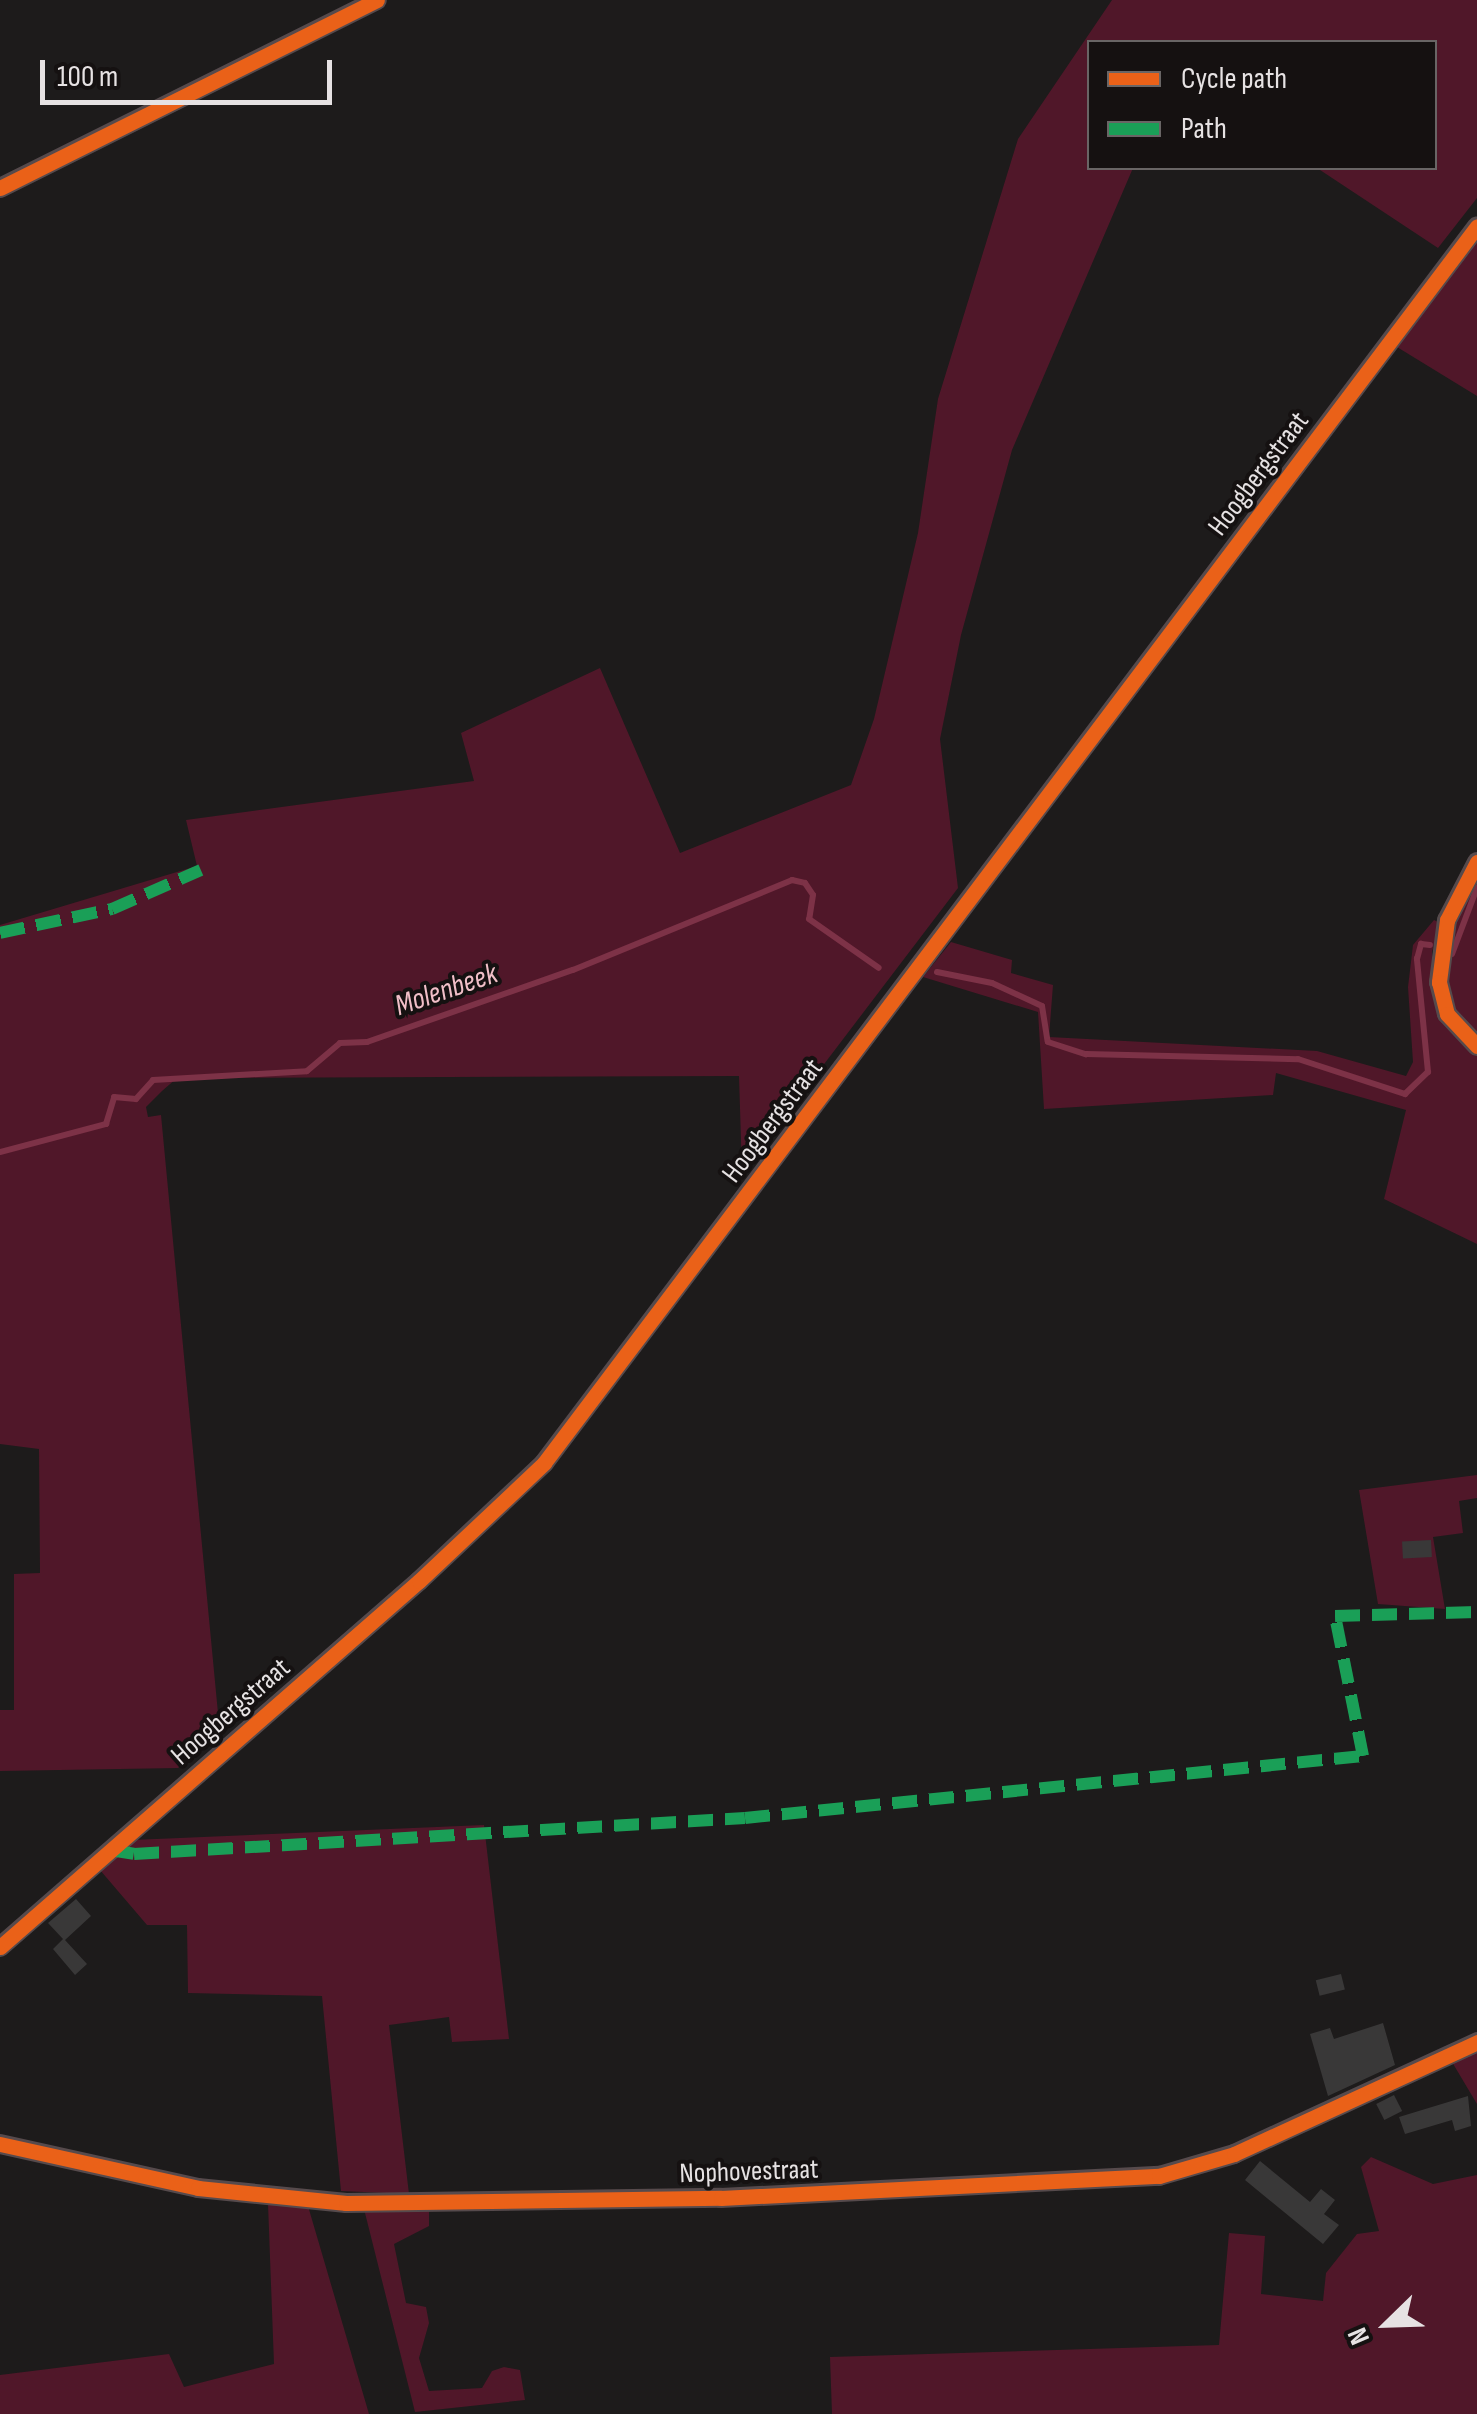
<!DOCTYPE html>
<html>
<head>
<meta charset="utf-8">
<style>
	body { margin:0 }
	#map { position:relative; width:1477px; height:2414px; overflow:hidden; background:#1d1b1b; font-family:"Sofia Sans Condensed",sans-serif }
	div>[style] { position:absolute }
	.green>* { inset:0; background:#501729 }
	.stream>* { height:6px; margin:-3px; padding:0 3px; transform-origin:3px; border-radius:3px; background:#7d3247 }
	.building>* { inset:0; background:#393838; transform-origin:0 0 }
	.minor>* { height:20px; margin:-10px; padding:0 10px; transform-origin:10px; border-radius:10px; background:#564a4c }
	.quiet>* { height:12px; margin-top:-6px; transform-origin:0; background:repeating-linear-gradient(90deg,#1a9f57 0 25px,transparent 0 37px) }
	.cycleway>* { height:15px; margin:-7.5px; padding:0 7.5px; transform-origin:7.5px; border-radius:7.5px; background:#ea6118 }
	span { translate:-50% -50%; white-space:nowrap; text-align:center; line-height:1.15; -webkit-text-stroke:8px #151111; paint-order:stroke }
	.street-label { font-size:28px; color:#e6e2e3 }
	.water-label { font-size:30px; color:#f1bfc8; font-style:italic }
	.legend { position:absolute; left:1087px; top:40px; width:350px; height:130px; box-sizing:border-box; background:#151111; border:2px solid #696565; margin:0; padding:12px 18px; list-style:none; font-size:30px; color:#e6e2e3 }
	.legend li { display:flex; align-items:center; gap:20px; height:50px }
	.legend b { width:50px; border:2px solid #696565 }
	.north { position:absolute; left:1337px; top:2274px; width:100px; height:100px; -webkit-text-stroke:8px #151111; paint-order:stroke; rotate:247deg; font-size:28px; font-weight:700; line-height:40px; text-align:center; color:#e6e2e3 }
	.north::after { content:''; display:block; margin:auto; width:35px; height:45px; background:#e6e2e3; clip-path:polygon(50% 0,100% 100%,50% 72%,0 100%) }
	.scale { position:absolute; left:40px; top:60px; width:292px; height:45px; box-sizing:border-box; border:5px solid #e6e2e3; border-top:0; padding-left:12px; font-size:30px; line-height:35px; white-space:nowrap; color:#e6e2e3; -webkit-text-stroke:8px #151111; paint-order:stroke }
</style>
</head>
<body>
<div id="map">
	<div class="green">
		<i style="clip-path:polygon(1112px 0,1477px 0,1477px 198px,1438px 248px,1317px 168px,1434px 168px,1434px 42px,1090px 42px,1090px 168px,1133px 168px,1012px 450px,961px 635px,940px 739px,958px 888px,742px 1172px,739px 1076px,177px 1078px,162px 1091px,146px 1107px,148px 1117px,161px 1115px,220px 1734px,178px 1768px,0 1771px,0 1710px,14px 1710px,14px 1574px,40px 1573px,39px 1449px,0 1444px,0 925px,197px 866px,186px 820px,474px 781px,461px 733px,600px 668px,680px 853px,851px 785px,874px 719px,918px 533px,938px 399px,1018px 139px)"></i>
		<i style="clip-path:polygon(1477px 238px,1477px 396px,1397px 347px)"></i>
		<i style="clip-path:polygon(1477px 876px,1477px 1039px,1453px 1006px,1446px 968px,1461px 902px)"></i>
		<i style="clip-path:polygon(1434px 920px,1440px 923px,1432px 952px,1435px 980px,1477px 1055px,1477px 1244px,1384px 1199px,1406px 1110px,1276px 1073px,1273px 1095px,1044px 1109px,1038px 1012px,923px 977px,951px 942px,1012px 960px,1011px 973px,1053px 985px,1049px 1037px,1317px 1051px,1406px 1076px,1413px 1062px,1408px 987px,1413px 945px)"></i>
		<i style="clip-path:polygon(1477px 1475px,1477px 1498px,1459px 1501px,1463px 1533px,1433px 1537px,1445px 1609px,1378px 1604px,1359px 1490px)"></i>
		<i style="clip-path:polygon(484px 1825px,509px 2039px,452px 2042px,449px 2017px,389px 2025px,409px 2194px,341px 2191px,322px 1996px,188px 1993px,187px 1925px,147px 1925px,100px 1870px,133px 1840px)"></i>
		<i style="clip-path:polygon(1477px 2044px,1477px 2104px,1449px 2057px)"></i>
		<i style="clip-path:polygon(1371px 2157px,1433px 2184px,1477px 2175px,1477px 2414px,832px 2414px,830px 2357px,1219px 2345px,1229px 2233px,1265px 2236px,1261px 2294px,1323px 2301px,1326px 2273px,1357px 2234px,1379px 2231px,1361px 2167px)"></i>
		<i style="clip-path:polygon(268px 2204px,308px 2206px,369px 2414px,0 2414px,0 2375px,169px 2354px,184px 2387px,274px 2364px)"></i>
		<i style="clip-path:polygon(364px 2209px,429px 2209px,429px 2226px,394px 2244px,406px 2303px,426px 2307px,429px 2323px,419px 2358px,429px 2391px,482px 2388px,492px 2371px,504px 2367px,520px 2370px,525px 2400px,415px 2412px)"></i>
	</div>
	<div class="stream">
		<i style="left:1452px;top:954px;width:71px;rotate:-69.3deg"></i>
		<i style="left:937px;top:972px;width:56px;rotate:11.3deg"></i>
		<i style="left:992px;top:983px;width:55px;rotate:24.7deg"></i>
		<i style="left:1042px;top:1006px;width:36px;rotate:81deg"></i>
		<i style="left:1048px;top:1042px;width:40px;rotate:18deg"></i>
		<i style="left:1086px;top:1054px;width:212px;rotate:1.4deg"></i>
		<i style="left:1298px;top:1059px;width:113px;rotate:18.1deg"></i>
		<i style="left:1405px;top:1094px;width:32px;rotate:-44deg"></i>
		<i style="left:1428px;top:1072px;width:114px;rotate:-95.6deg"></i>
		<i style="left:1417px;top:959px;width:16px;rotate:-75deg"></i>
		<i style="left:1421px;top:944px;width:9px;rotate:6deg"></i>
		<i style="left:0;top:1152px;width:110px;rotate:-14.8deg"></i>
		<i style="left:106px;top:1124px;width:28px;rotate:-73deg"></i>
		<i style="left:114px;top:1097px;width:22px;rotate:5deg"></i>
		<i style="left:136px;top:1099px;width:25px;rotate:-48deg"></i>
		<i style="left:153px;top:1080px;width:154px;rotate:-3.3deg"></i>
		<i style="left:307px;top:1071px;width:43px;rotate:-40.3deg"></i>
		<i style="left:340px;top:1043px;width:27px;rotate:-2deg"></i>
		<i style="left:367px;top:1042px;width:218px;rotate:-19.3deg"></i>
		<i style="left:573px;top:970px;width:237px;rotate:-22.3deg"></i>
		<i style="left:792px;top:880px;width:13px;rotate:13deg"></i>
		<i style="left:805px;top:883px;width:14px;rotate:56deg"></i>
		<i style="left:813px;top:895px;width:24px;rotate:99deg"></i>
		<i style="left:809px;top:919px;width:85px;rotate:35deg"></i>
	</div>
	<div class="building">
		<i style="left:1431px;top:1540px;width:17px;height:29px;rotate:87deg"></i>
		<i style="clip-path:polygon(76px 1899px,91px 1916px,65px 1940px,87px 1964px,75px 1975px,53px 1949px,63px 1939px,48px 1923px)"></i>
		<i style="left:1341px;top:1974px;width:16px;height:26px;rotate:76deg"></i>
		<i style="clip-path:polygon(1383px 2023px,1395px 2065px,1328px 2096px,1310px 2034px,1330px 2028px,1334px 2039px)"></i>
		<i style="left:1394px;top:2095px;width:18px;height:20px;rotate:63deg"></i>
		<i style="clip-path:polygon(1468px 2096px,1471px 2126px,1455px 2131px,1452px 2120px,1405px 2134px,1399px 2117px)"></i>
		<i style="clip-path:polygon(1260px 2161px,1310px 2202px,1321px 2189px,1335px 2200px,1324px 2214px,1339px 2225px,1323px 2244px,1245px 2180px)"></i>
	</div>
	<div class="minor">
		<i style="left:0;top:188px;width:421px;rotate:-26.5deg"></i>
		<i style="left:1477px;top:862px;width:65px;rotate:117.3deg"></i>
		<i style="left:1447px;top:920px;width:63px;rotate:97.4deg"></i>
		<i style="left:1439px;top:982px;width:33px;rotate:76deg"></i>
		<i style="left:1447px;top:1014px;width:44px;rotate:46.8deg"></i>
		<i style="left:0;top:1947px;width:556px;rotate:-41.14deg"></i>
		<i style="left:419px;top:1581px;width:172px;rotate:-43.3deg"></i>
		<i style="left:544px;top:1463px;width:1549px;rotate:-52.97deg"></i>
		<i style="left:0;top:2144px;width:203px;rotate:12.5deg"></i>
		<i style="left:198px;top:2188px;width:149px;rotate:5.8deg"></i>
		<i style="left:346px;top:2203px;width:375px;rotate:-0.8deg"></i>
		<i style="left:721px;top:2198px;width:439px;rotate:-2.9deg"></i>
		<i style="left:1159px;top:2176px;width:78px;rotate:-16.3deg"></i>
		<i style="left:1234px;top:2154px;width:268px;rotate:-24.7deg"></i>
	</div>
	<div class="quiet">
		<i style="left:0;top:933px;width:115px;rotate:-12.1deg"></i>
		<i style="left:112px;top:909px;width:97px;rotate:-23.7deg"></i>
		<i style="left:110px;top:1850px;width:24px;rotate:9deg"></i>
		<i style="left:134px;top:1854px;width:612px;rotate:-3.37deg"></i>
		<i style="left:745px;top:1818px;width:621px;rotate:-5.73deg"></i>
		<i style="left:1363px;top:1756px;width:143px;rotate:-101.3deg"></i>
		<i style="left:1335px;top:1616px;width:142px;rotate:-1.6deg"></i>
	</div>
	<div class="cycleway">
		<i style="left:0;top:188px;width:421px;rotate:-26.5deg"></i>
		<i style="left:1477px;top:862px;width:65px;rotate:117.3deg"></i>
		<i style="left:1447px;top:920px;width:63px;rotate:97.4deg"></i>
		<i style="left:1439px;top:982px;width:33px;rotate:76deg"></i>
		<i style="left:1447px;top:1014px;width:44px;rotate:46.8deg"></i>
		<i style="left:0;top:1947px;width:556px;rotate:-41.14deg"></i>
		<i style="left:419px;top:1581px;width:172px;rotate:-43.3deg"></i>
		<i style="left:544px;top:1463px;width:1549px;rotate:-52.97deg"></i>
		<i style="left:0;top:2144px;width:203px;rotate:12.5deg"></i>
		<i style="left:198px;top:2188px;width:149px;rotate:5.8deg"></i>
		<i style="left:346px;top:2203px;width:375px;rotate:-0.8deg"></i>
		<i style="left:721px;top:2198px;width:439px;rotate:-2.9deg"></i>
		<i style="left:1159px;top:2176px;width:78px;rotate:-16.3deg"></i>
		<i style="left:1234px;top:2154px;width:268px;rotate:-24.7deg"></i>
	</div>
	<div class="street-label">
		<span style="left:1259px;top:474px;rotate:-53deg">Hoogbergstraat</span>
		<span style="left:773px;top:1121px;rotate:-53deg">Hoogbergstraat</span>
		<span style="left:231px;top:1712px;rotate:-41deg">Hoogbergstraat</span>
		<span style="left:749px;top:2172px;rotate:-2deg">Nophovestraat</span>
	</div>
	<div class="water-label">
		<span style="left:446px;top:990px;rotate:-19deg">Molenbeek</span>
	</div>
	<ul class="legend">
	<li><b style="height:12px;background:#ea6118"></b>Cycle path</li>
	<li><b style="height:12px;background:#1a9f57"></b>Path</li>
	</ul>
	<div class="north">N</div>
	<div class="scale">100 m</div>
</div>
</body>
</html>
